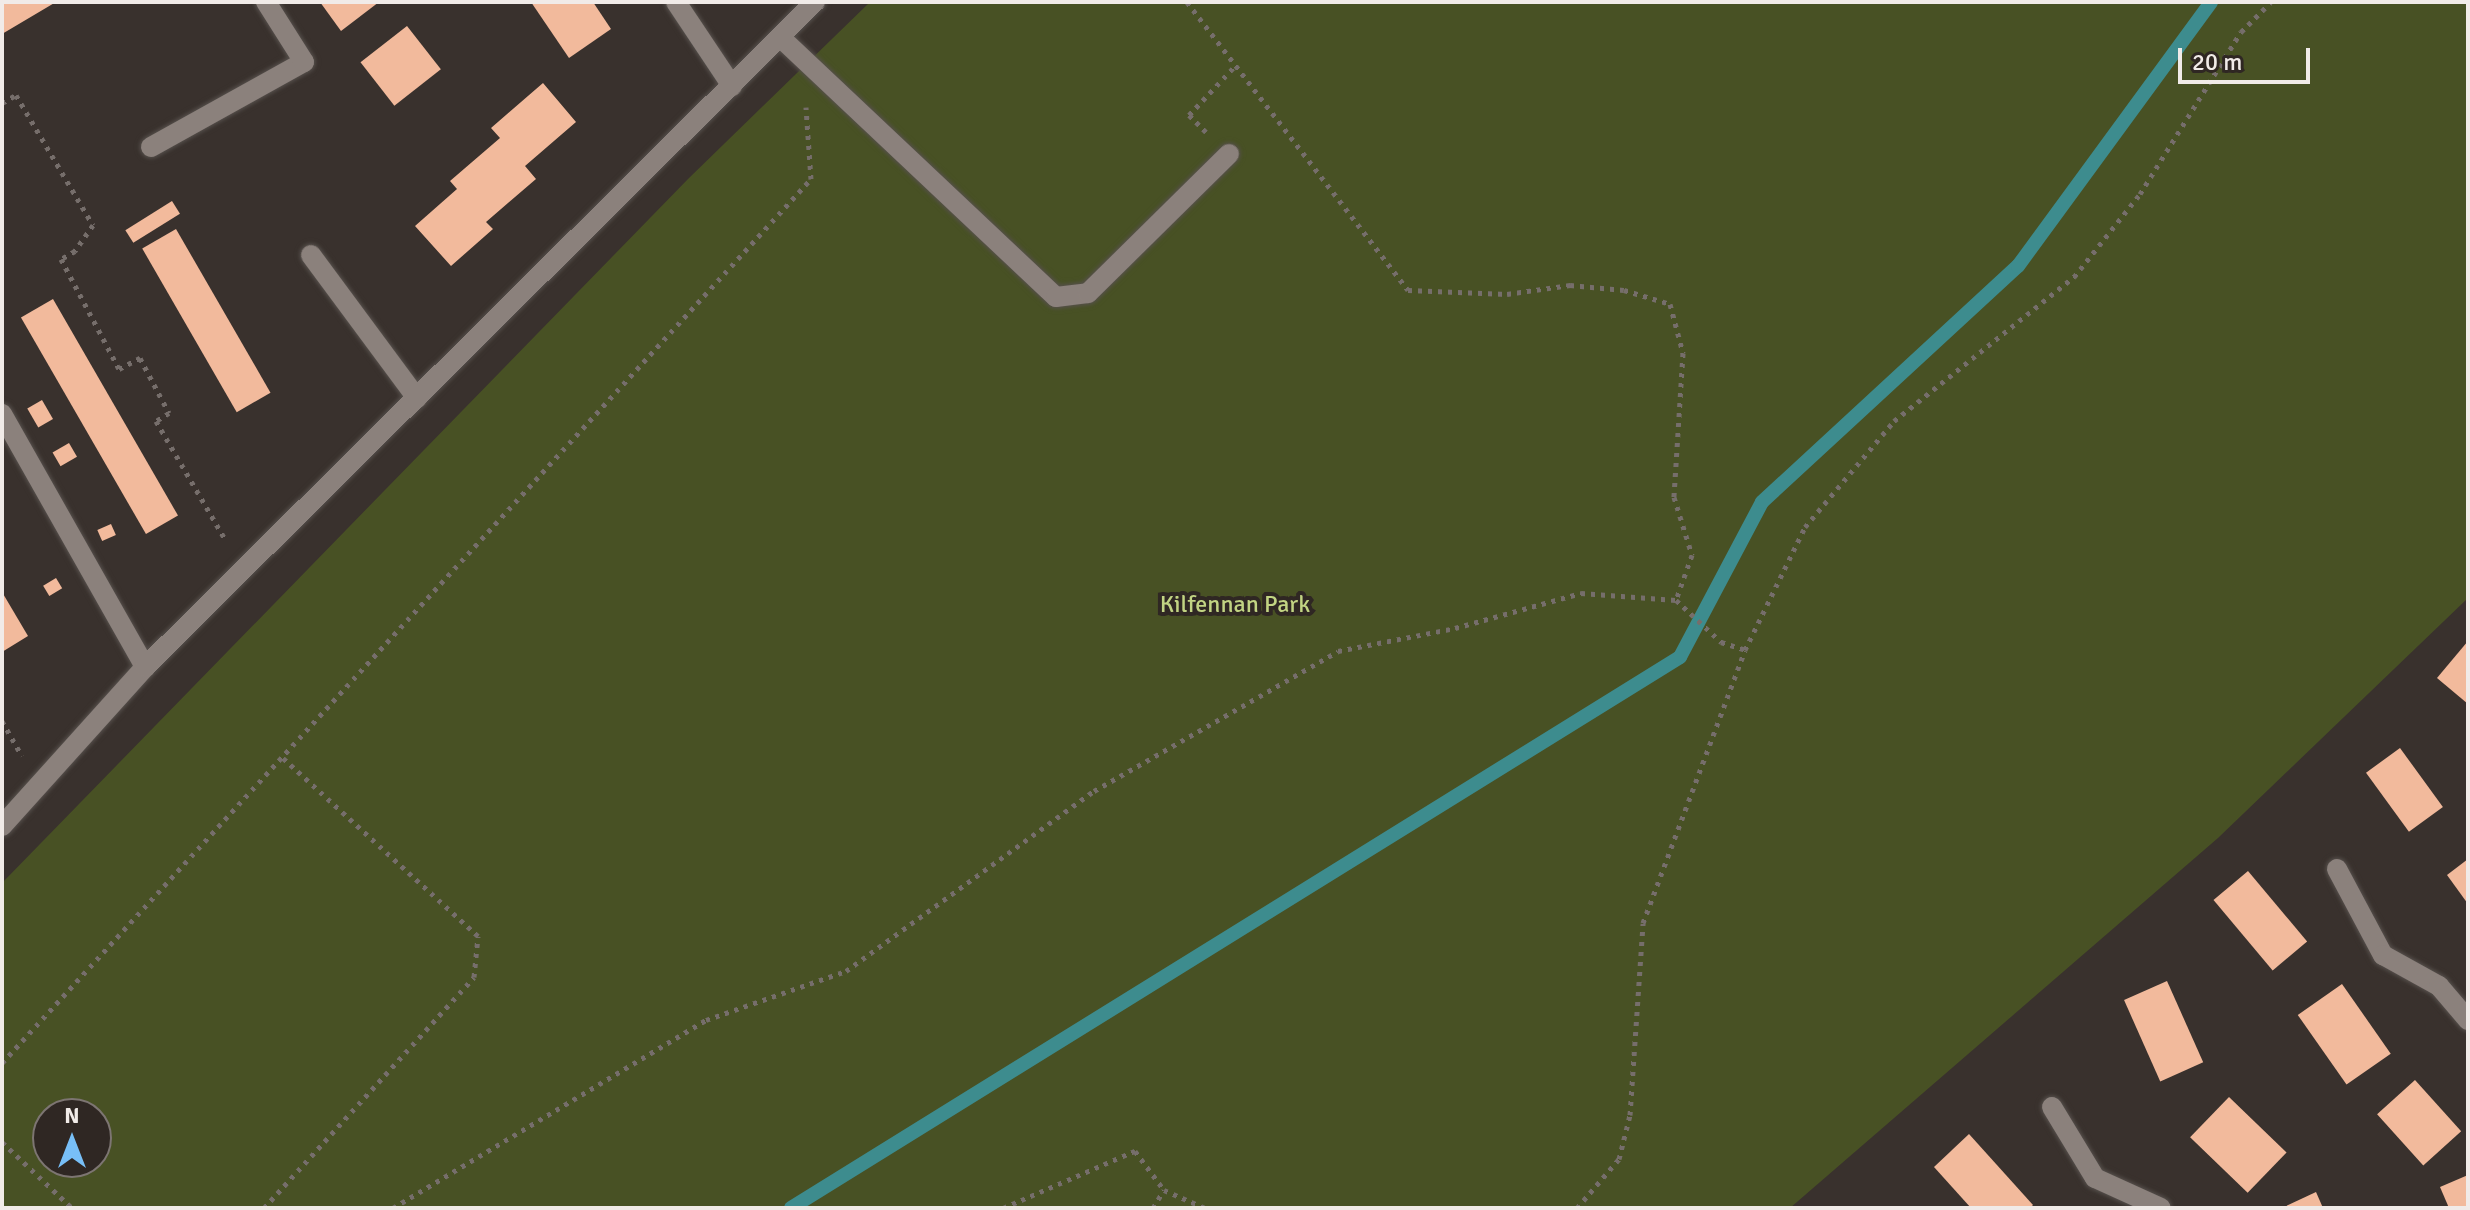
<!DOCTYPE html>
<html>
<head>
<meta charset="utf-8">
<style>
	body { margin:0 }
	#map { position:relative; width:2470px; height:1210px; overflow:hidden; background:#39312d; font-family:Signika,sans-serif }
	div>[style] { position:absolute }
	.green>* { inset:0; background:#485124 }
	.stream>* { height:14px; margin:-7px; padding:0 7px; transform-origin:7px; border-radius:7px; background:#3d8c8e }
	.building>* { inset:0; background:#f2ba9c; transform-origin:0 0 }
	.path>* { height:5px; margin-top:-2.5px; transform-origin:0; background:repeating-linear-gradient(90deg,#766e6b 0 4px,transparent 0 10px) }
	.roads { filter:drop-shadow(0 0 2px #56504c) drop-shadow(0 0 2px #56504c) }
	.service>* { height:20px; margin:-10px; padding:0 10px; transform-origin:10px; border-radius:10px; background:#8b817c }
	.minor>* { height:20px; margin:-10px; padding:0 10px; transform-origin:10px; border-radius:10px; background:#8b817c }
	span { translate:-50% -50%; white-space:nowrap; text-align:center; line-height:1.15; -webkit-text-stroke:8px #2f2723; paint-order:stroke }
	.park-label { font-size:24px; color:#c2d483 }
	.frame { position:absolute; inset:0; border:4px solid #f1ebe8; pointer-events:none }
	.north { position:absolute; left:32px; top:1098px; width:80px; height:80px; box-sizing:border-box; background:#2f2723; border:2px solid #7d7572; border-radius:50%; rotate:0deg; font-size:22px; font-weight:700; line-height:32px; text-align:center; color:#f1ebe8 }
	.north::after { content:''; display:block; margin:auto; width:28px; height:36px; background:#78bff7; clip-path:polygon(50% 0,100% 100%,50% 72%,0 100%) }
	.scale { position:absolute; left:2178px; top:48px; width:132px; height:36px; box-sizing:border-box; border:4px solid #f1ebe8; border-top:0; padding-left:10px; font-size:24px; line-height:28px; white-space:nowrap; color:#f1ebe8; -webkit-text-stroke:6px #2f2723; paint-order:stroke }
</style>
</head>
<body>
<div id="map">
	<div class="green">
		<i style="clip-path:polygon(evenodd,870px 2px,2468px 2px,2468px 598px,2218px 838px,1790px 1208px,2px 1208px,2px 883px,688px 179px,870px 2px,48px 1114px,96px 1114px,96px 1162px,48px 1162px,48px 1114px)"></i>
	</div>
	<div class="stream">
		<i style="left:791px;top:1208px;width:1046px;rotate:-31.79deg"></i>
		<i style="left:1680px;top:657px;width:175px;rotate:-62.1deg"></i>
		<i style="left:1762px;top:502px;width:348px;rotate:-42.7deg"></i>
		<i style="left:2018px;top:266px;width:327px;rotate:-53.8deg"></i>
	</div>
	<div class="building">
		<i style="clip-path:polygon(2px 2px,56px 2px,2px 34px)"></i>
		<i style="clip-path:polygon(320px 2px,379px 2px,341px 31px)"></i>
		<i style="clip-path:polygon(531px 2px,593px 2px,611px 29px,569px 58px)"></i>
		<i style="left:407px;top:26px;width:55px;height:59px;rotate:52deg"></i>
		<i style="clip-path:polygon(543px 83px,576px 122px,525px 166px,536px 179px,486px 222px,493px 229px,451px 266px,415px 226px,457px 189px,450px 181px,500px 138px,491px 128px)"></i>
		<i style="left:172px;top:201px;width:15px;height:55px;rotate:58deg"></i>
		<i style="left:176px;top:229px;width:189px;height:39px;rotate:60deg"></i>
		<i style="left:53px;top:299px;width:250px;height:37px;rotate:60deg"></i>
		<i style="left:42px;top:400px;width:22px;height:17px;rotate:60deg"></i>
		<i style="left:69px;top:443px;width:16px;height:19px;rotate:60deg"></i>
		<i style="left:111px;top:524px;width:12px;height:15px;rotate:66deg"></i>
		<i style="left:56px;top:578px;width:12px;height:15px;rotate:59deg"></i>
		<i style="clip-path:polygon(2px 592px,28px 636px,2px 652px)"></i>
		<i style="clip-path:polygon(2468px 641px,2468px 704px,2437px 678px)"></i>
		<i style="left:2400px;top:748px;width:73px;height:42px;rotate:54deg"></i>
		<i style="clip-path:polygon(2468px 859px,2468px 904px,2447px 875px)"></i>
		<i style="left:2248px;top:871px;width:92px;height:45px;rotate:50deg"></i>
		<i style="left:2167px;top:981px;width:89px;height:47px;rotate:66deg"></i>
		<i style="left:2342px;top:984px;width:85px;height:54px;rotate:55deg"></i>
		<i style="left:2415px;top:1080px;width:69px;height:51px;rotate:48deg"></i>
		<i style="left:2229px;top:1097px;width:80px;height:56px;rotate:44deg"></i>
		<i style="clip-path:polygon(1969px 1134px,2033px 1205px,2030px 1208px,1971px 1208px,1934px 1167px)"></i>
		<i style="clip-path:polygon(2468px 1175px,2468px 1208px,2449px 1208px,2440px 1187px)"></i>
		<i style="clip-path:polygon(2316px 1192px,2323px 1208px,2282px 1208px)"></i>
	</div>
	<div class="path">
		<i style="left:1187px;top:2px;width:363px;rotate:52.5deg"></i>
		<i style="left:1408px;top:290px;width:99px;rotate:2.3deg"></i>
		<i style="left:1507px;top:294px;width:64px;rotate:-8.1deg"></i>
		<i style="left:1570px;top:285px;width:54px;rotate:5.3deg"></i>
		<i style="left:1624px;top:290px;width:48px;rotate:16.9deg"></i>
		<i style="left:1670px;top:304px;width:51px;rotate:75.1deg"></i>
		<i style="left:1683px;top:353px;width:144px;rotate:93.6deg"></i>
		<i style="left:1674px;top:497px;width:61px;rotate:72.8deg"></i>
		<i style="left:1692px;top:555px;width:48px;rotate:109.6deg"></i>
		<i style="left:2px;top:103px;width:16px;rotate:-30deg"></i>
		<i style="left:16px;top:95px;width:151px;rotate:59.4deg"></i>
		<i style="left:93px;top:225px;width:32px;rotate:125deg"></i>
		<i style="left:75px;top:251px;width:16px;rotate:150deg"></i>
		<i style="left:61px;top:259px;width:124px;rotate:62.2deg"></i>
		<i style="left:119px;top:369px;width:24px;rotate:-28deg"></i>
		<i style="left:140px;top:358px;width:62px;rotate:62.2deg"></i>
		<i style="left:169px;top:413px;width:15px;rotate:148deg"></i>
		<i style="left:156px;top:421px;width:139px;rotate:59.7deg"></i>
		<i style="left:1206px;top:132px;width:24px;rotate:-135deg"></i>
		<i style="left:1189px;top:115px;width:67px;rotate:-46.8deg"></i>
		<i style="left:2px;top:721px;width:40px;rotate:60.3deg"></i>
		<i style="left:2px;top:1063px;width:1198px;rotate:-47.54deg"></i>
		<i style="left:811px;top:179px;width:72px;rotate:-94deg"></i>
		<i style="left:2px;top:1142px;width:96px;rotate:43.3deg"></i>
		<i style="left:264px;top:1208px;width:312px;rotate:-47.7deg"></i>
		<i style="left:474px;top:977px;width:41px;rotate:-84.4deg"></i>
		<i style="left:478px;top:936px;width:264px;rotate:-137.6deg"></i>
		<i style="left:393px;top:1208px;width:365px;rotate:-31deg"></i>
		<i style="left:706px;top:1020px;width:148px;rotate:-19.3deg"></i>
		<i style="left:846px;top:971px;width:306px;rotate:-36deg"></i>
		<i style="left:1094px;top:791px;width:281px;rotate:-29.8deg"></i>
		<i style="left:1338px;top:651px;width:119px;rotate:-11.1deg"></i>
		<i style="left:1455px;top:628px;width:131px;rotate:-15.5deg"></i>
		<i style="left:1581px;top:593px;width:95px;rotate:4.2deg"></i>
		<i style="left:1676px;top:600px;width:62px;rotate:43deg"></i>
		<i style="left:1721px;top:642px;width:25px;rotate:18deg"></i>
		<i style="left:1003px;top:1208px;width:144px;rotate:-23.4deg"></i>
		<i style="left:1135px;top:1151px;width:49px;rotate:53.4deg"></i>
		<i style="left:1153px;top:1208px;width:21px;rotate:-59deg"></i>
		<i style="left:1164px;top:1190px;width:45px;rotate:23.7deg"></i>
		<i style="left:1577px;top:1208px;width:65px;rotate:-49.4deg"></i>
		<i style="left:1619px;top:1159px;width:45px;rotate:-76deg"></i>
		<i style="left:1630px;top:1115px;width:192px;rotate:-86.1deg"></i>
		<i style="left:1643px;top:923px;width:291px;rotate:-69.5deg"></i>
		<i style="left:1745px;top:650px;width:137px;rotate:-64deg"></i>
		<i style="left:1805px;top:527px;width:138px;rotate:-50deg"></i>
		<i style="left:1894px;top:421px;width:231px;rotate:-38.7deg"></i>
		<i style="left:2074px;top:277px;width:106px;rotate:-51.5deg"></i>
		<i style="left:2140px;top:194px;width:191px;rotate:-58.1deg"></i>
		<i style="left:2241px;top:32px;width:42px;rotate:-45deg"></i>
	</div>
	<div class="roads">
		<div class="service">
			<i style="left:780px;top:37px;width:379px;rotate:43.3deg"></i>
			<i style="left:1056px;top:297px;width:32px;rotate:-7deg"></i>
			<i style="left:1088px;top:293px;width:198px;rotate:-44.6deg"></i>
		</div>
		<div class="minor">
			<i style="left:676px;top:2px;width:101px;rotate:56.3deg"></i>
			<i style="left:151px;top:147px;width:175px;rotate:-29.1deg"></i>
			<i style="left:304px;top:62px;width:71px;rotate:-122.3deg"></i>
			<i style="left:311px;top:255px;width:178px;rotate:53.5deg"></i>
			<i style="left:2px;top:414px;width:291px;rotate:60.5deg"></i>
			<i style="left:2px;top:826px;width:214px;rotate:-48deg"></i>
			<i style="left:145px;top:667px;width:944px;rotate:-44.79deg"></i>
			<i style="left:2337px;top:869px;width:98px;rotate:61.9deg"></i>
			<i style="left:2383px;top:955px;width:64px;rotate:29deg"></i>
			<i style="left:2439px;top:986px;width:45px;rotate:49.5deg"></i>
			<i style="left:2052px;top:1107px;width:83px;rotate:58.8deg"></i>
			<i style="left:2095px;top:1178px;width:72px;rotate:24.4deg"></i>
		</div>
	</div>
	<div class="park-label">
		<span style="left:1235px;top:605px">Kilfennan Park</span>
	</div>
	<div class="frame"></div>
	<div class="north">N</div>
	<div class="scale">20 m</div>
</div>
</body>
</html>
